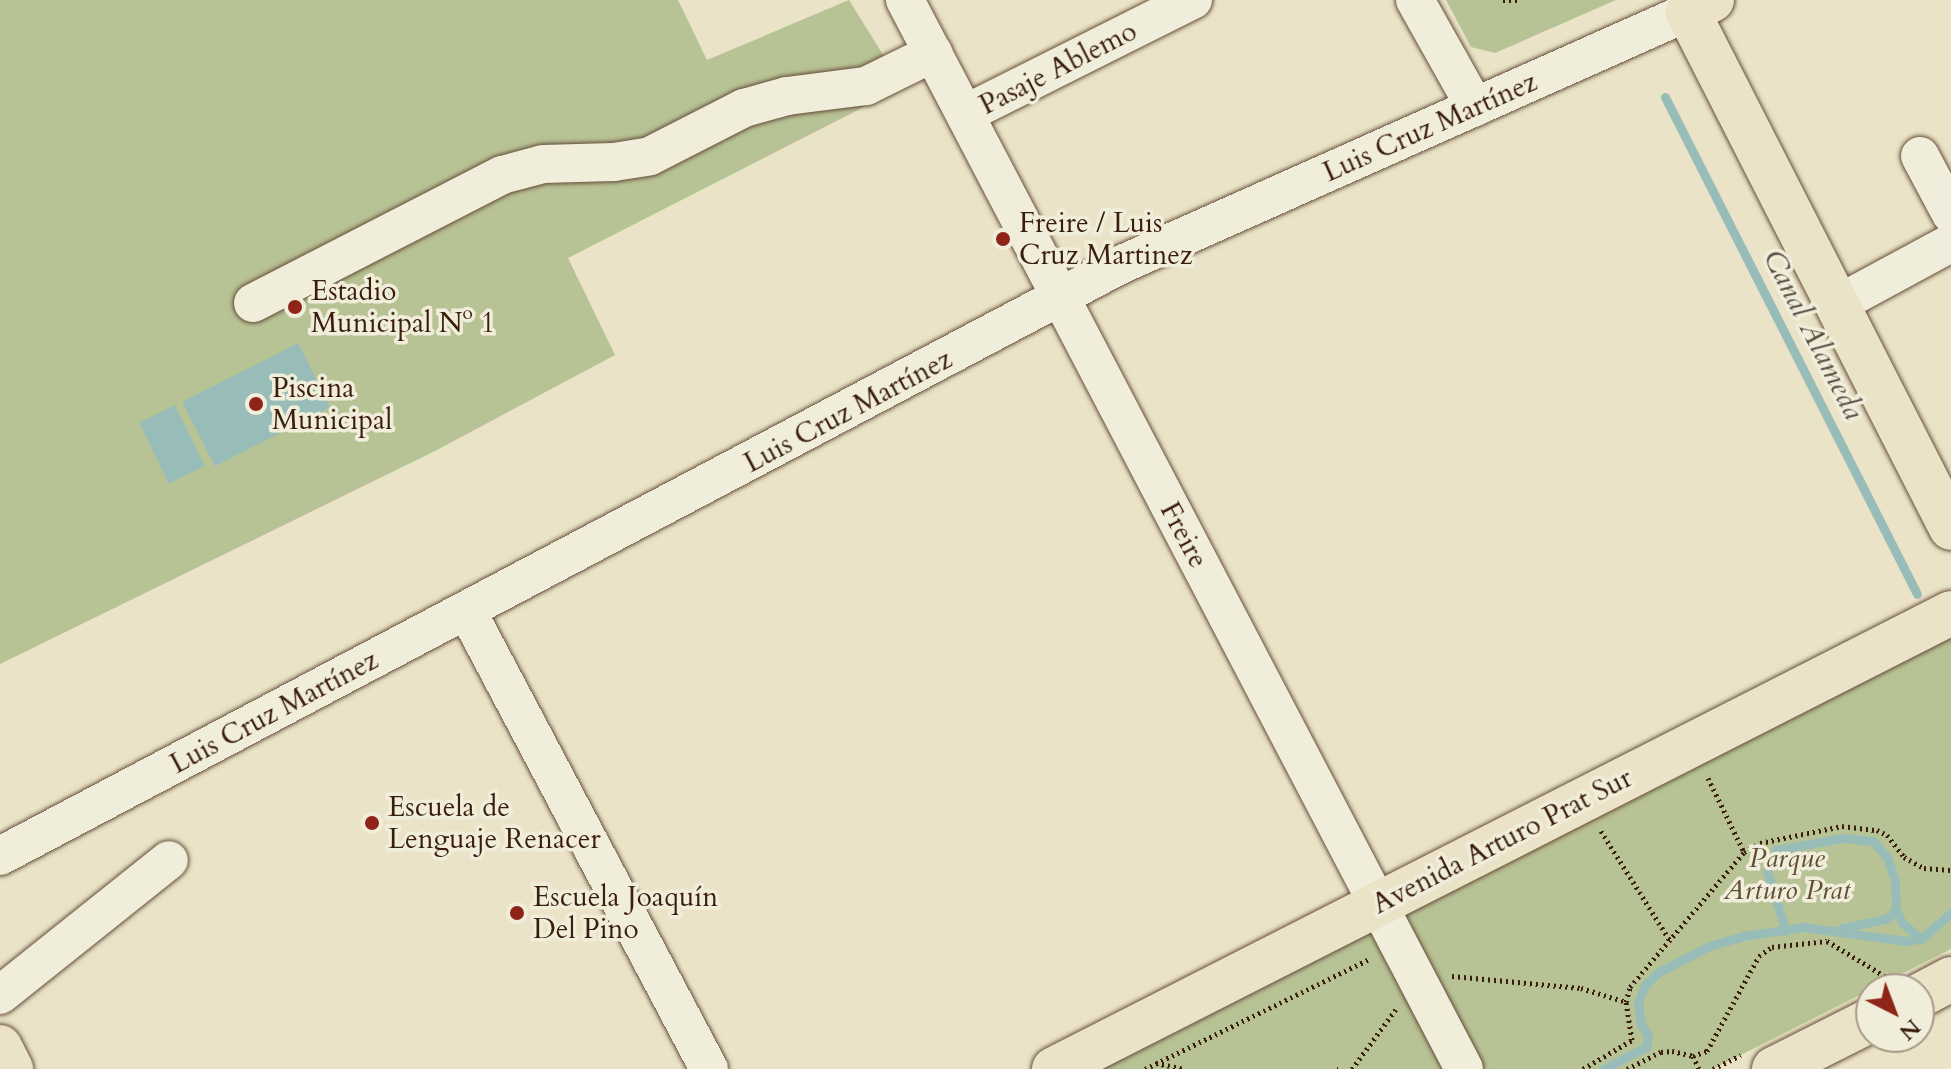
<!DOCTYPE html>
<html>
<head>
<meta charset="utf-8">
<style>
	body { margin:0 }
	#map { position:relative; width:1951px; height:1069px; overflow:hidden; background:#eae3c7; font-family:Cardo,serif }
	div>[style] { position:absolute }
	.green>* { inset:0; background:#b8c395 }
	.water>* { inset:0; background:#98bdb9; transform-origin:0 0 }
	.stream>* { height:9px; margin:-4.5px; padding:0 4.5px; transform-origin:4.5px; border-radius:4.5px; background:#98bdb9 }
	.path>* { height:5px; margin-top:-2.5px; transform-origin:0; background:repeating-linear-gradient(90deg,#3b1d0c 0 2px,transparent 0 6px) }
	.roads { filter:drop-shadow(0 0 2px #674e3b) drop-shadow(0 0 2px #674e3b) }
	.minor>* { height:38px; margin:-19px; padding:0 19px; transform-origin:19px; border-radius:19px; background:#f1eddb }
	.major>* { height:44px; margin:-22px; padding:0 22px; transform-origin:22px; border-radius:22px; background:#eae3c7 }
	.dots>* { width:22px; height:22px; translate:-50% -50%; box-sizing:border-box; border:4px solid #f1eddb; border-radius:50% }
	span { translate:-50% -50%; white-space:nowrap; text-align:center; line-height:1.15; -webkit-text-stroke:7px #f1eddb; paint-order:stroke }
	.street-label { font-size:28px; color:#3b1d0c }
	.poi-label { font-size:28px; color:#3b1d0c }
	.left { translate:0 -50%; text-align:left }
	.park-label { font-size:28px; color:#604f35; font-style:italic }
	.water-label { font-size:30px; color:#574d40; font-style:italic }
	.north { position:absolute; left:1855px; top:973px; width:80px; height:80px; box-sizing:border-box; background:#f1eddb; border:2px solid #a89a88; border-radius:50%; rotate:138deg; font-size:22px; font-weight:700; line-height:32px; text-align:center; color:#3b1d0c }
	.north::after { content:''; display:block; margin:auto; width:28px; height:36px; background:#8f2418; clip-path:polygon(50% 0,100% 100%,50% 72%,0 100%) }
</style>
</head>
<body>
<div id="map">
	<div class="green">
		<i style="clip-path:polygon(0 0,678px 0,707px 60px,849px 0,903px 87px,568px 258px,615px 355px,435px 451px,0 664px)"></i>
		<i style="clip-path:polygon(1446px 0,1616px 0,1495px 53px,1471px 47px)"></i>
		<i style="clip-path:polygon(1951px 631px,1951px 949px,1713px 1069px,1092px 1069px)"></i>
	</div>
	<div class="water">
		<i style="left:298px;top:343px;width:72px;height:130px;rotate:63deg"></i>
		<i style="left:175px;top:405px;width:68px;height:40px;rotate:64deg"></i>
	</div>
	<div class="stream">
		<i style="left:1665px;top:97px;width:557px;rotate:63.11deg"></i>
		<i style="left:1842px;top:928px;width:45px;rotate:-11.6deg"></i>
		<i style="left:1886px;top:919px;width:13px;rotate:-42deg"></i>
		<i style="left:1786px;top:931px;width:63px;rotate:-107.6deg"></i>
		<i style="left:1767px;top:871px;width:23px;rotate:-67deg"></i>
		<i style="left:1776px;top:850px;width:68px;rotate:-10.2deg"></i>
		<i style="left:1843px;top:838px;width:30px;rotate:6deg"></i>
		<i style="left:1873px;top:841px;width:21px;rotate:49deg"></i>
		<i style="left:1887px;top:857px;width:24px;rotate:71deg"></i>
		<i style="left:1895px;top:880px;width:30px;rotate:88deg"></i>
		<i style="left:1896px;top:910px;width:14px;rotate:65deg"></i>
		<i style="left:1902px;top:923px;width:25px;rotate:40deg"></i>
		<i style="left:1603px;top:1069px;width:48px;rotate:-27.1deg"></i>
		<i style="left:1646px;top:1047px;width:11px;rotate:-80deg"></i>
		<i style="left:1648px;top:1036px;width:14px;rotate:-120deg"></i>
		<i style="left:1641px;top:1024px;width:21px;rotate:-98deg"></i>
		<i style="left:1638px;top:1003px;width:19px;rotate:-69deg"></i>
		<i style="left:1645px;top:985px;width:19px;rotate:-43deg"></i>
		<i style="left:1659px;top:972px;width:56px;rotate:-27.5deg"></i>
		<i style="left:1709px;top:946px;width:35px;rotate:-16deg"></i>
		<i style="left:1743px;top:936px;width:61px;rotate:-8.5deg"></i>
		<i style="left:1803px;top:927px;width:104px;rotate:7.7deg"></i>
		<i style="left:1906px;top:941px;width:15px;rotate:-8deg"></i>
		<i style="left:1921px;top:939px;width:40px;rotate:-41deg"></i>
	</div>
	<div class="path">
		<i style="left:1503px;top:0;width:18px"></i>
		<i style="left:1708px;top:778px;width:82px;rotate:64.1deg"></i>
		<i style="left:1601px;top:831px;width:131px;rotate:57.8deg"></i>
		<i style="left:1452px;top:976px;width:130px;rotate:5.3deg"></i>
		<i style="left:1581px;top:988px;width:47px;rotate:17.3deg"></i>
		<i style="left:1693px;top:1056px;width:15px;rotate:-20deg"></i>
		<i style="left:1707px;top:1051px;width:108px;rotate:-61.3deg"></i>
		<i style="left:1759px;top:956px;width:16px;rotate:-35deg"></i>
		<i style="left:1772px;top:947px;width:55px;rotate:-6.2deg"></i>
		<i style="left:1827px;top:941px;width:71px;rotate:31.2deg"></i>
		<i style="left:1156px;top:1063px;width:30px;rotate:12deg"></i>
		<i style="left:1145px;top:1069px;width:250px;rotate:-26.1deg"></i>
		<i style="left:1337px;top:1069px;width:1px"></i>
		<i style="left:1352px;top:1069px;width:74px;rotate:-53.7deg"></i>
		<i style="left:1583px;top:1069px;width:57px;rotate:-30.6deg"></i>
		<i style="left:1632px;top:1040px;width:38px;rotate:-99deg"></i>
		<i style="left:1626px;top:1002px;width:16px;rotate:-75deg"></i>
		<i style="left:1630px;top:987px;width:177px;rotate:-49.8deg"></i>
		<i style="left:1744px;top:852px;width:18px;rotate:-29deg"></i>
		<i style="left:1760px;top:843px;width:84px;rotate:-11.7deg"></i>
		<i style="left:1842px;top:826px;width:35px;rotate:7deg"></i>
		<i style="left:1877px;top:830px;width:11px;rotate:27deg"></i>
		<i style="left:1887px;top:835px;width:28px;rotate:52deg"></i>
		<i style="left:1904px;top:857px;width:23px;rotate:29deg"></i>
		<i style="left:1924px;top:868px;width:27px;rotate:4deg"></i>
		<i style="left:1627px;top:1069px;width:38px;rotate:-27deg"></i>
		<i style="left:1661px;top:1052px;width:11px;rotate:-5deg"></i>
		<i style="left:1672px;top:1051px;width:22px;rotate:13deg"></i>
		<i style="left:1693px;top:1056px;width:14px;rotate:65deg"></i>
		<i style="left:1713px;top:1069px;width:31px;rotate:-27deg"></i>
	</div>
	<div class="roads">
		<div class="minor">
			<i style="left:905px;top:0;width:1206px;rotate:62.39deg"></i>
			<i style="left:1415px;top:0;width:123px;rotate:60.7deg"></i>
			<i style="left:965px;top:114px;width:255px;rotate:-26.6deg"></i>
			<i style="left:1920px;top:156px;width:66px;rotate:61.9deg"></i>
			<i style="left:253px;top:303px;width:280px;rotate:-27.2deg"></i>
			<i style="left:502px;top:175px;width:42px;rotate:-15deg"></i>
			<i style="left:543px;top:164px;width:71px;rotate:-1.6deg"></i>
			<i style="left:614px;top:162px;width:36px;rotate:-9deg"></i>
			<i style="left:650px;top:156px;width:106px;rotate:-27.1deg"></i>
			<i style="left:744px;top:108px;width:45px;rotate:-15.6deg"></i>
			<i style="left:787px;top:96px;width:80px;rotate:-7.2deg"></i>
			<i style="left:866px;top:86px;width:75px;rotate:-26.2deg"></i>
			<i style="left:1838px;top:304px;width:128px;rotate:-28.4deg"></i>
			<i style="left:467px;top:611px;width:518px;rotate:62.15deg"></i>
			<i style="left:0;top:856px;width:1266px;rotate:-27.82deg"></i>
			<i style="left:1120px;top:265px;width:622px;rotate:-24.01deg"></i>
			<i style="left:0;top:995px;width:216px;rotate:-38.6deg"></i>
		</div>
		<div class="major">
			<i style="left:1712px;top:0;width:27px;rotate:153deg"></i>
			<i style="left:1688px;top:12px;width:579px;rotate:62.99deg"></i>
			<i style="left:1919px;top:996px;width:36px;rotate:-28deg"></i>
			<i style="left:0;top:1047px;width:25px;rotate:63deg"></i>
			<i style="left:1054px;top:1069px;width:1006px;rotate:-26.95deg"></i>
			<i style="left:1774px;top:1069px;width:109px;rotate:-26.8deg"></i>
		</div>
	</div>
	<div class="dots">
		<i style="left:1003px;top:239px;background:#8f2418"></i>
		<i style="left:295px;top:307px;background:#8f2418"></i>
		<i style="left:256px;top:404px;background:#8f2418"></i>
		<i style="left:372px;top:823px;background:#8f2418"></i>
		<i style="left:517px;top:913px;background:#8f2418"></i>
	</div>
	<div class="street-label">
		<span style="left:1058px;top:68px;rotate:-27deg">Pasaje Ablemo</span>
		<span style="left:1430px;top:127px;rotate:-24deg">Luis Cruz Martínez</span>
		<span style="left:848px;top:411px;rotate:-28deg">Luis Cruz Martínez</span>
		<span style="left:1184px;top:535px;rotate:62deg">Freire</span>
		<span style="left:274px;top:712px;rotate:-28deg">Luis Cruz Martínez</span>
		<span style="left:1502px;top:841px;rotate:-27deg">Avenida Arturo Prat Sur</span>
	</div>
	<div class="poi-label">
		<span class="left" style="left:1019px;top:239px">Freire / Luis<br>Cruz Martinez</span>
		<span class="left" style="left:311px;top:307px">Estadio<br>Municipal Nº 1</span>
		<span class="left" style="left:272px;top:404px">Piscina<br>Municipal</span>
		<span class="left" style="left:388px;top:823px">Escuela de<br>Lenguaje Renacer</span>
		<span class="left" style="left:533px;top:913px">Escuela Joaquín<br>Del Pino</span>
	</div>
	<div class="park-label">
		<span style="left:1787px;top:874px">Parque<br>Arturo Prat</span>
	</div>
	<div class="water-label">
		<span style="left:1813px;top:335px;rotate:63deg">Canal Alameda</span>
	</div>
	<div class="north">N</div>
</div>
</body>
</html>
